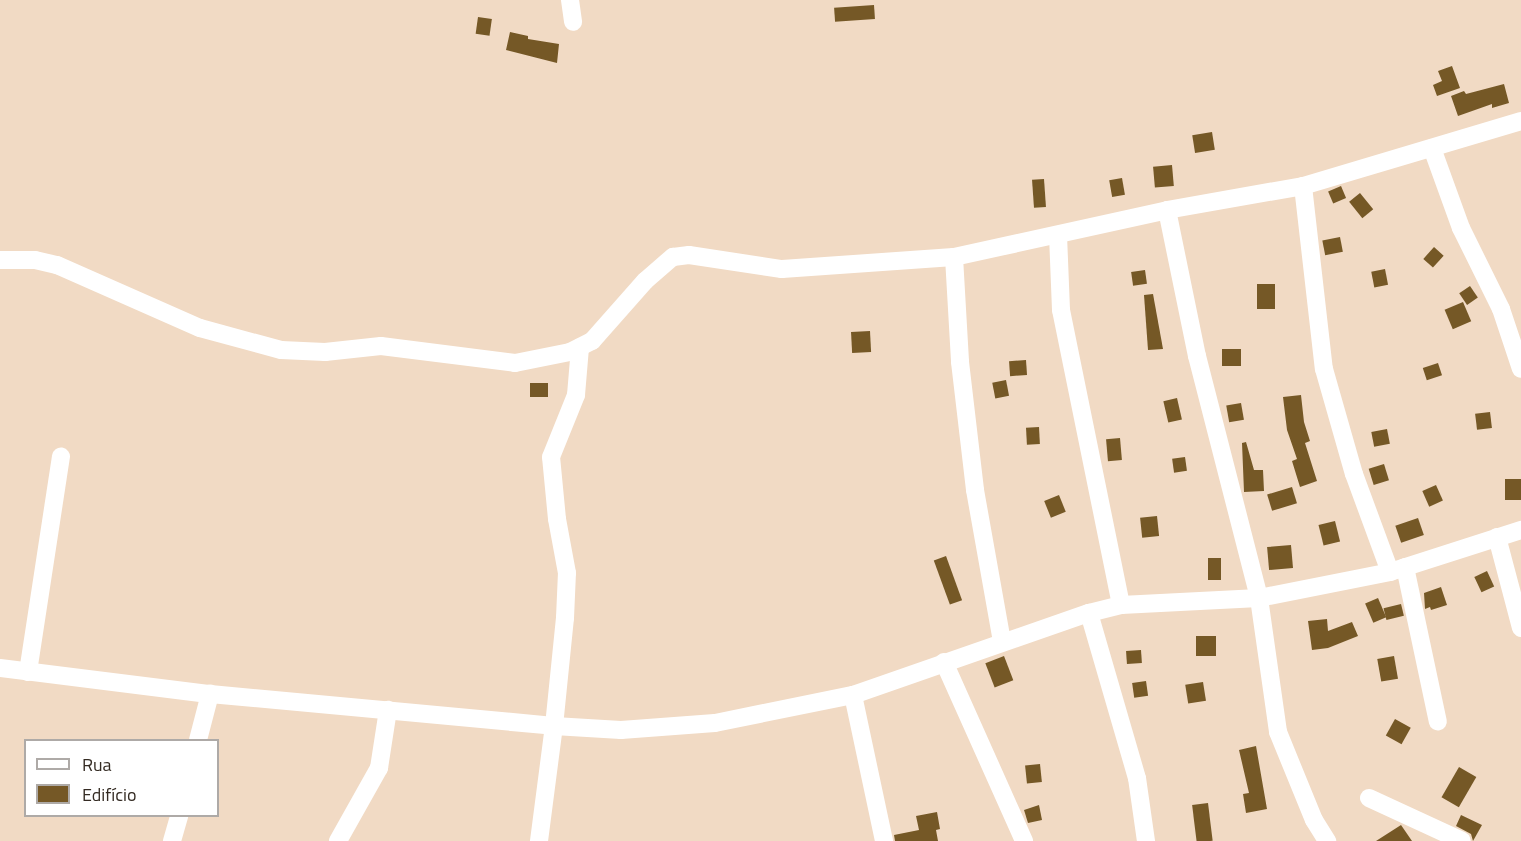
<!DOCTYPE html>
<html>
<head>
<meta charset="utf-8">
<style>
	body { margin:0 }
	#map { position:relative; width:1521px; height:841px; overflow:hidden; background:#f1dac4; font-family:"Titillium Web",sans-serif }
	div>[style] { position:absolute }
	.building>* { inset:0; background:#755826; transform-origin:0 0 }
	.street>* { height:18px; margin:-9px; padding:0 9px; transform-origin:9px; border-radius:9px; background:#fff }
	span { translate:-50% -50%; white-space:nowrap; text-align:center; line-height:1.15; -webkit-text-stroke:6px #fff; paint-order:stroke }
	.legend { position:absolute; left:24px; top:739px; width:195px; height:78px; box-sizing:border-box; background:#fff; border:2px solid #aeaaa7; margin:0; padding:8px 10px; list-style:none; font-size:18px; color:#342b23 }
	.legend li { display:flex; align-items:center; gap:12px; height:30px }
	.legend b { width:30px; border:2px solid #aeaaa7 }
</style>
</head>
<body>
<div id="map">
	<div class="building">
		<i style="left:874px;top:5px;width:14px;height:40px;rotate:86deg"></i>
		<i style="left:478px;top:17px;width:14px;height:17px;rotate:8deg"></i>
		<i style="clip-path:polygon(510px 32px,528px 36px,528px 39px,559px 44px,557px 63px,506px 50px)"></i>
		<i style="clip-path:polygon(1452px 66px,1460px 88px,1437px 96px,1433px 85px,1442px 81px,1438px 71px)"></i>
		<i style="clip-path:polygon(1504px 84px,1509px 103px,1492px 108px,1492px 104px,1458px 116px,1451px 96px,1464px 91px,1466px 94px)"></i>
		<i style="left:1212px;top:132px;width:18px;height:20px;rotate:81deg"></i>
		<i style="left:1172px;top:165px;width:21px;height:19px;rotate:85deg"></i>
		<i style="left:1122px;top:178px;width:17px;height:13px;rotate:80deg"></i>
		<i style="left:1044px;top:179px;width:28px;height:12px;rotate:86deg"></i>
		<i style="left:1341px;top:186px;width:13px;height:14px;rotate:67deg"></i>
		<i style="left:1360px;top:193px;width:21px;height:14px;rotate:51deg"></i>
		<i style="left:1340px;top:237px;width:15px;height:18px;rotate:79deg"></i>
		<i style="left:1434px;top:247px;width:13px;height:16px;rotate:42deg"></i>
		<i style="left:1385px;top:269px;width:16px;height:14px;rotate:79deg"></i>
		<i style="left:1145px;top:270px;width:14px;height:14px;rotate:82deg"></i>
		<i style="left:1257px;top:284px;width:18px;height:25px"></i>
		<i style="left:1470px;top:286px;width:14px;height:13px;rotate:56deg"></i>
		<i style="clip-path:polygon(1153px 294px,1163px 349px,1148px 350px,1144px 295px)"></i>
		<i style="left:1463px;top:302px;width:21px;height:20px;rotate:67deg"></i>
		<i style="left:870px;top:331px;width:21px;height:19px;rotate:87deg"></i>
		<i style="left:1241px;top:349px;width:17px;height:19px;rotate:90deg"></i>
		<i style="left:1026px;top:360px;width:15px;height:17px;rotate:86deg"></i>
		<i style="left:1438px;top:363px;width:13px;height:16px;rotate:72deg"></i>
		<i style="left:1006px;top:380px;width:16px;height:14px;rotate:79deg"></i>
		<i style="left:530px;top:383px;width:18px;height:14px"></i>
		<i style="clip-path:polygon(1301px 395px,1304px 422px,1310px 441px,1305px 443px,1317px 481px,1300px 487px,1292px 461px,1297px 459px,1287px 430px,1283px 397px)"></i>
		<i style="left:1177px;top:398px;width:22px;height:14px;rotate:77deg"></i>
		<i style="left:1241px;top:403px;width:17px;height:15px;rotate:80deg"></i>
		<i style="left:1490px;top:412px;width:16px;height:15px;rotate:83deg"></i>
		<i style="left:1039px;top:427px;width:17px;height:13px;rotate:87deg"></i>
		<i style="left:1387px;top:429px;width:15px;height:16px;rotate:79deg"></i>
		<i style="left:1120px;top:438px;width:22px;height:14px;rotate:85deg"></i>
		<i style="clip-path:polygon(1246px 442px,1254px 470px,1263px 470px,1264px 491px,1244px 492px,1242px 443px)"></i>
		<i style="left:1185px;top:457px;width:14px;height:13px;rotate:82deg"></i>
		<i style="left:1384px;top:464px;width:17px;height:16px;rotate:73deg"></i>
		<i style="left:1521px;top:479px;width:21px;height:16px;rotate:90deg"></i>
		<i style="left:1436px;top:485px;width:17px;height:15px;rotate:66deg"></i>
		<i style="left:1292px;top:487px;width:17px;height:26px;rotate:73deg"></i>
		<i style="left:1059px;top:495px;width:18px;height:16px;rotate:68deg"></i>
		<i style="left:1157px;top:516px;width:20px;height:17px;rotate:84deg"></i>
		<i style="left:1418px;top:518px;width:18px;height:24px;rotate:71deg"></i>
		<i style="left:1335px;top:521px;width:21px;height:17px;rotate:76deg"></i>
		<i style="left:1291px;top:545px;width:23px;height:24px;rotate:85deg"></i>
		<i style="left:946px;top:556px;width:47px;height:13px;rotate:70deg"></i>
		<i style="left:1208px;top:558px;width:13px;height:22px"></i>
		<i style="left:1487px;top:571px;width:17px;height:14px;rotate:65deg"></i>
		<i style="clip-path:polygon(1441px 587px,1447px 605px,1431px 610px,1430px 607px,1425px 609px,1424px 593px)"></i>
		<i style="left:1378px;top:598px;width:21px;height:14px;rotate:67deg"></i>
		<i style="left:1401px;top:604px;width:12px;height:18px;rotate:76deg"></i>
		<i style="clip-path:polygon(1327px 619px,1328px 631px,1352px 622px,1358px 636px,1328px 648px,1312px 650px,1308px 621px)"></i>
		<i style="left:1196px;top:636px;width:20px;height:20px"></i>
		<i style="left:1141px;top:650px;width:13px;height:15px;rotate:86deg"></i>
		<i style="left:1004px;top:656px;width:26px;height:20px;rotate:69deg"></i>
		<i style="left:1394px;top:656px;width:23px;height:17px;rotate:80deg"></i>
		<i style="left:1146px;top:681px;width:15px;height:14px;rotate:82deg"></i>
		<i style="left:1203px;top:682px;width:19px;height:18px;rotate:81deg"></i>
		<i style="left:1395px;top:719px;width:18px;height:19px;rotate:29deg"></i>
		<i style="clip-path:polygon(1256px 746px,1267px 809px,1246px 813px,1243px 794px,1249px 793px,1239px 750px)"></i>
		<i style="left:1040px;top:764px;width:18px;height:15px;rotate:84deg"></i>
		<i style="left:1459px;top:767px;width:20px;height:35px;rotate:30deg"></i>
		<i style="left:1208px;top:803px;width:38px;height:16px;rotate:83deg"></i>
		<i style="clip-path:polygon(1039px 805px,1042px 820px,1028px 823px,1024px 810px)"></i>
		<i style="clip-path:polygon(937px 812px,940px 829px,936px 830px,938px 841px,895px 841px,894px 835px,919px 830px,916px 816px)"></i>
		<i style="clip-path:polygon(1461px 815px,1482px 825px,1473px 841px,1471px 834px,1456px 826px)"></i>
		<i style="clip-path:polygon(1401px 825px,1412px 841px,1376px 841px)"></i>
	</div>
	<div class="street">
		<i style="left:570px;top:0;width:22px;rotate:82deg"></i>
		<i style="left:1432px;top:148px;width:85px;rotate:70.1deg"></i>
		<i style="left:1461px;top:228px;width:90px;rotate:63.7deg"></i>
		<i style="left:1501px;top:309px;width:63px;rotate:71.6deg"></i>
		<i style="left:1303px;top:186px;width:184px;rotate:83.5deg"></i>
		<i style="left:1324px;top:369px;width:109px;rotate:74.1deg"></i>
		<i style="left:1354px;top:474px;width:104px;rotate:69.8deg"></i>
		<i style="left:1167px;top:210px;width:149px;rotate:78.4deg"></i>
		<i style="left:1197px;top:356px;width:250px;rotate:75.6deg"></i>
		<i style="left:1259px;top:598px;width:135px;rotate:81.9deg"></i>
		<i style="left:1278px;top:732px;width:95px;rotate:67.8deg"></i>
		<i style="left:1314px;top:820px;width:25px;rotate:58deg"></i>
		<i style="left:1058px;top:235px;width:75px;rotate:87.7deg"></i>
		<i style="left:1061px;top:310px;width:301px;rotate:78.5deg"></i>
		<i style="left:954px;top:257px;width:105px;rotate:86.7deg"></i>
		<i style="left:960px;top:362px;width:129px;rotate:83.3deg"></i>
		<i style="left:975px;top:490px;width:154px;rotate:79.9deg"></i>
		<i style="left:0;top:260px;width:35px"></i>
		<i style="left:35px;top:260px;width:23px;rotate:13deg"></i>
		<i style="left:57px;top:265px;width:156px;rotate:23.8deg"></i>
		<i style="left:200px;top:328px;width:84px;rotate:15.2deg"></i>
		<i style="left:281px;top:350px;width:44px;rotate:2.6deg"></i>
		<i style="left:325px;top:352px;width:56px;rotate:-6.1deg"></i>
		<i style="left:381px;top:346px;width:135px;rotate:7.2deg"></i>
		<i style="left:515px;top:363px;width:56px;rotate:-11.3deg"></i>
		<i style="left:570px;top:352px;width:25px;rotate:-27deg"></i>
		<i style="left:592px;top:341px;width:80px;rotate:-48.5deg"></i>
		<i style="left:645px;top:281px;width:37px;rotate:-41deg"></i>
		<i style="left:673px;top:257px;width:16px;rotate:-7deg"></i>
		<i style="left:689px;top:255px;width:94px;rotate:8.6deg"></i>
		<i style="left:782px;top:269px;width:172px;rotate:-4deg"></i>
		<i style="left:954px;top:257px;width:218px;rotate:-12.4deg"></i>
		<i style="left:1167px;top:210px;width:138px;rotate:-10deg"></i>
		<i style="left:1303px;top:186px;width:227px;rotate:-16.6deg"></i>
		<i style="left:1497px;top:537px;width:94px;rotate:75.2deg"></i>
		<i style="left:1405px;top:567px;width:158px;rotate:78deg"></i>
		<i style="left:1089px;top:613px;width:172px;rotate:73.8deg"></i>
		<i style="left:1137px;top:778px;width:64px;rotate:81.9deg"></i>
		<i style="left:944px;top:662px;width:196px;rotate:65.9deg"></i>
		<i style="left:0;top:668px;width:212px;rotate:7.1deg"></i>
		<i style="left:210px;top:694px;width:345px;rotate:5.3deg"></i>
		<i style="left:554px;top:726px;width:67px;rotate:3.4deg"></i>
		<i style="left:621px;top:730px;width:94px;rotate:-4.3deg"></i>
		<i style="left:715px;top:723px;width:141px;rotate:-11.5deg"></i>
		<i style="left:853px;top:695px;width:250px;rotate:-19.2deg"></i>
		<i style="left:1089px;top:613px;width:33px;rotate:-14deg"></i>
		<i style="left:1121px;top:605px;width:138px;rotate:-2.9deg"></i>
		<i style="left:1259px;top:598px;width:134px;rotate:-11.2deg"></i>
		<i style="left:1390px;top:572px;width:138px;rotate:-17.8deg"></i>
		<i style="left:28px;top:672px;width:218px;rotate:-81.3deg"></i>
		<i style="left:853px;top:695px;width:149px;rotate:78deg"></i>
		<i style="left:198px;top:740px;width:48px;rotate:-75.4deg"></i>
		<i style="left:1369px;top:798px;width:102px;rotate:24.8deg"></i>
		<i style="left:172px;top:841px;width:26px;rotate:-74deg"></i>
		<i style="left:338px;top:841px;width:84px;rotate:-60.7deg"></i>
		<i style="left:379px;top:768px;width:59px;rotate:-81.2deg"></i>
		<i style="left:539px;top:841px;width:116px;rotate:-82.6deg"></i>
		<i style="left:554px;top:726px;width:109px;rotate:-84.2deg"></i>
		<i style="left:565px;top:618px;width:45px;rotate:-87.5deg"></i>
		<i style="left:567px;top:573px;width:55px;rotate:-100.5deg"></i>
		<i style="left:557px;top:519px;width:62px;rotate:-95.5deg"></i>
		<i style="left:551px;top:457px;width:67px;rotate:-68deg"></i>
		<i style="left:576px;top:395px;width:48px;rotate:-85.2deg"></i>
	</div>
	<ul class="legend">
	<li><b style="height:8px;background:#fff"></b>Rua</li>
	<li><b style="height:16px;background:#755826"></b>Edifício</li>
	</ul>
</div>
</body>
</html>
